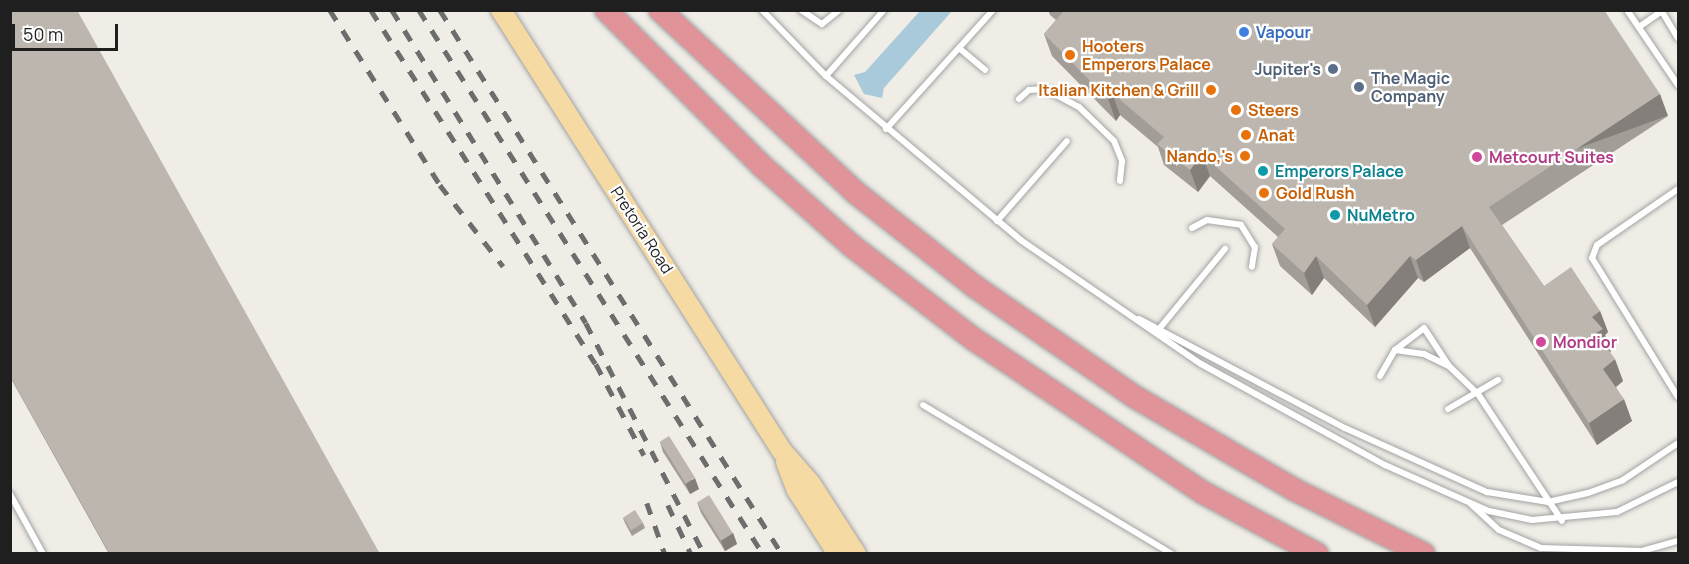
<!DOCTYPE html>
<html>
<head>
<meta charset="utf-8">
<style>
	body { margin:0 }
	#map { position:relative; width:1689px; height:564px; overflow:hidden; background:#efede6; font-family:Manrope,sans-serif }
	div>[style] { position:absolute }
	.water>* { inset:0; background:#a9cada }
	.roads { filter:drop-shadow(0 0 2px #a3a3a3) drop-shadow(0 0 2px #a3a3a3) }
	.lane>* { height:6px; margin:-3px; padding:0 3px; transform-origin:3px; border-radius:3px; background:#fff }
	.primary>* { height:20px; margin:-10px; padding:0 10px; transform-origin:10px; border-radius:10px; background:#f6daa4 }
	.highway>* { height:22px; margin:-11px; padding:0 11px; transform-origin:11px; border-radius:11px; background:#e1939a }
	.rail>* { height:4.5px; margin-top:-2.25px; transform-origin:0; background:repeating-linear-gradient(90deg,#6d6d6d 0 12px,transparent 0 24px) }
	.wall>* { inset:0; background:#a29d96 }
	.shaded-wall>* { inset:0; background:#847f7a; transform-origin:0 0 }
	.building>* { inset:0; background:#bcb6af; transform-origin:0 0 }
	.dots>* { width:16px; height:16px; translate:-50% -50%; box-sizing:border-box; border:3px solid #fff; border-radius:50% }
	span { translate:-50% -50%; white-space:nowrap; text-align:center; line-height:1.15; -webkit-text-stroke:4.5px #fff; paint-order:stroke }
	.shop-label { font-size:16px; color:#366cbe; font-weight:700 }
	.left { translate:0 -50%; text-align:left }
	.food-label { font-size:16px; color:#c56008; font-weight:700 }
	.right { translate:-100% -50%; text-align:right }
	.service-label { font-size:16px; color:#4e5e75; font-weight:700 }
	.hotel-label { font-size:16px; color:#b23c85; font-weight:700 }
	.culture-label { font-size:16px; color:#0d838f; font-weight:700 }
	.street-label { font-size:16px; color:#1f1f1f }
	.frame { position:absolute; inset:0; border:12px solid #1f1f1f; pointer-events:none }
	.scale { position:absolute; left:12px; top:24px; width:106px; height:27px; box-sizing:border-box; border:3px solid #1f1f1f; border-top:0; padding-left:8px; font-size:18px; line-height:21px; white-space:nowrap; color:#1f1f1f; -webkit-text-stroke:4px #fff; paint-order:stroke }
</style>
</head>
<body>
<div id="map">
	<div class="water">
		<i style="clip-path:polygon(920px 11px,952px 11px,884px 88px,882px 98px,864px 94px,854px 75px,865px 72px)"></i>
	</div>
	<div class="roads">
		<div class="lane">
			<i style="left:762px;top:10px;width:92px;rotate:45.9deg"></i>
			<i style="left:826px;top:76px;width:256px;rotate:40.1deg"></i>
			<i style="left:1022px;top:241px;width:217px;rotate:34.5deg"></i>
			<i style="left:1201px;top:364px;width:210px;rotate:28.8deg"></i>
			<i style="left:1385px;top:465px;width:114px;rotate:23.9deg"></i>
			<i style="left:1489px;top:511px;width:44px;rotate:11.8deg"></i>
			<i style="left:1532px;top:520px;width:85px;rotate:-5.4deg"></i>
			<i style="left:1617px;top:512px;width:68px;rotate:-26.2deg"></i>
			<i style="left:801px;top:10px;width:25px;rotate:34deg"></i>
			<i style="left:822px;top:24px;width:22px;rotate:-39deg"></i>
			<i style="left:1627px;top:10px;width:91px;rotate:55.8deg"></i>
			<i style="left:1661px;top:10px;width:33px;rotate:59deg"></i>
			<i style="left:1639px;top:27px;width:28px;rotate:-35deg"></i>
			<i style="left:959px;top:48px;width:34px;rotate:40deg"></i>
			<i style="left:826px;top:76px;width:88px;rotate:-48.7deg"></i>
			<i style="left:1019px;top:99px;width:13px;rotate:-42deg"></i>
			<i style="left:1029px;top:90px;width:16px;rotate:-4deg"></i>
			<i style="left:1045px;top:89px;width:38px;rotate:28deg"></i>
			<i style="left:1079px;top:107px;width:49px;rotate:44.2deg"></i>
			<i style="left:1114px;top:141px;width:22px;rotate:68deg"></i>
			<i style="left:1122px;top:161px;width:20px;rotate:96deg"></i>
			<i style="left:886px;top:129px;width:160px;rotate:-48deg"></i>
			<i style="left:1678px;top:189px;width:98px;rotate:145.3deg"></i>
			<i style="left:1597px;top:245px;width:14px;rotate:111deg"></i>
			<i style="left:1592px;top:258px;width:163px;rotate:58.3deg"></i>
			<i style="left:997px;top:221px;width:106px;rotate:-48.8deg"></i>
			<i style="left:1192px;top:228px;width:17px;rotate:-28deg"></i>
			<i style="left:1207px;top:220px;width:34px;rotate:8deg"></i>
			<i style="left:1241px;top:225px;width:26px;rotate:58deg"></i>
			<i style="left:1255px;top:247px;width:20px;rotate:99deg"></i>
			<i style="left:1139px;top:319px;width:233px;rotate:27.9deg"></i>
			<i style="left:1345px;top:428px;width:156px;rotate:24.3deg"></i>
			<i style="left:1487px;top:492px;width:62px;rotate:9.3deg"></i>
			<i style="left:1548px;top:502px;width:41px;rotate:-12.7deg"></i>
			<i style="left:1588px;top:493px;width:37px;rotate:-20deg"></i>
			<i style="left:1623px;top:480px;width:66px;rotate:-33.9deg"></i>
			<i style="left:1159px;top:329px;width:104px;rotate:-50.5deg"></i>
			<i style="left:1395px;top:350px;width:29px;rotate:8deg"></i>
			<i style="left:1424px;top:354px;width:28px;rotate:26deg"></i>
			<i style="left:1449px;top:366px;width:40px;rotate:44deg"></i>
			<i style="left:1478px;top:394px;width:152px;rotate:56.5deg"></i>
			<i style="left:1380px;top:376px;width:30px;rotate:-60deg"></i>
			<i style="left:1395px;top:350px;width:36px;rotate:-37deg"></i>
			<i style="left:1424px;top:328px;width:45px;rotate:56.7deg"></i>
			<i style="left:923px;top:405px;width:290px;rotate:30.9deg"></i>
			<i style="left:1448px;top:409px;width:58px;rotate:-30.1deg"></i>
			<i style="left:10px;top:494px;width:68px;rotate:61.2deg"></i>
			<i style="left:1471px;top:504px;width:38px;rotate:43deg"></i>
			<i style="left:1499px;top:530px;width:46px;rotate:23.2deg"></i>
			<i style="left:1541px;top:548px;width:101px;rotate:1.7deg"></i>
			<i style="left:1642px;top:551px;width:37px;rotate:-16deg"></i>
		</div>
		<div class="primary">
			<i style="left:501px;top:10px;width:523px;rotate:57.5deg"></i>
			<i style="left:782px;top:451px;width:43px;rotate:48.8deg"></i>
			<i style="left:810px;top:483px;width:85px;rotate:57.1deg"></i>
			<i style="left:786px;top:462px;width:30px;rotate:69deg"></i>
			<i style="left:797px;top:490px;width:76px;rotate:57.4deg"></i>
		</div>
		<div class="highway">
			<i style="left:606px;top:10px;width:221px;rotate:45deg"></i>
			<i style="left:762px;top:166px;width:120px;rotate:41.6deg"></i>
			<i style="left:852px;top:246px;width:155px;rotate:37.4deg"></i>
			<i style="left:975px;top:340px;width:273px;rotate:33.8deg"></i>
			<i style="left:1202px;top:492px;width:131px;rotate:28.3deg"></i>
			<i style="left:660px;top:10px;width:267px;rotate:43deg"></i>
			<i style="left:855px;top:192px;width:152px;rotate:38.3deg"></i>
			<i style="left:974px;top:286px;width:196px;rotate:34.6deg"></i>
			<i style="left:1135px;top:397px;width:183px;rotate:30.2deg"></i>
			<i style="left:1293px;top:489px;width:146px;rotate:26.4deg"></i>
		</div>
	</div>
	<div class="rail">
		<i style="left:330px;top:10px;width:207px;rotate:57.8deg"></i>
		<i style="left:440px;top:185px;width:103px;rotate:52.1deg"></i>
		<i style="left:371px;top:10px;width:419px;rotate:57.6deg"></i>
		<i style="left:596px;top:364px;width:103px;rotate:62.2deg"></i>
		<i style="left:392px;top:10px;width:368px;rotate:58.2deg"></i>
		<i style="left:586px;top:323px;width:259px;rotate:62.9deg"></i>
		<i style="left:419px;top:10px;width:644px;rotate:57.69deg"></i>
		<i style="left:440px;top:10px;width:643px;rotate:57.84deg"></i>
		<i style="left:647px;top:503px;width:54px;rotate:70.6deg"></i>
		<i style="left:668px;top:505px;width:54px;rotate:64.9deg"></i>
	</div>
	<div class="wall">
		<i style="clip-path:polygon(10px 10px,380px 554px,109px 554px,10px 377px)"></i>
		<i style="clip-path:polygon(1048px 10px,1604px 10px,1668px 116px,1502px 225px,1544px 286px,1600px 311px,1608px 332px,1605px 335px,1611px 351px,1610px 352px,1623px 381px,1616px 387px,1632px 421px,1597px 445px,1470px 248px,1424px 282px,1418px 278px,1375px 327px,1324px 278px,1312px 295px,1280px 266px,1272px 244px,1278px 237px,1210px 176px,1198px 192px,1164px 165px,1158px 147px,1120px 115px,1116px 121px,1052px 56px,1044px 34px,1056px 20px,1050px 15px)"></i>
		<i style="clip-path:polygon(660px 442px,699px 489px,690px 494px,663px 452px)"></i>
		<i style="clip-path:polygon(697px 502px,733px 533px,737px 544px,725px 551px,701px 513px)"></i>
		<i style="clip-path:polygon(623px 518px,643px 523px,645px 528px,632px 536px,625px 523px)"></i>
	</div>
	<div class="shaded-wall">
		<i style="clip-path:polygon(1112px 93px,1120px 115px,1116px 121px,1108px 99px)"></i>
		<i style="left:1660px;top:94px;width:23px;height:205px;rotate:70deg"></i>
		<i style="clip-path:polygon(1202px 154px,1210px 176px,1198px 192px,1190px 170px)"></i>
		<i style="clip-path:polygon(1462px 226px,1470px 248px,1424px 282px,1416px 260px)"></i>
		<i style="clip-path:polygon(1316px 256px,1324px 278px,1312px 295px,1304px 273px)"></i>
		<i style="clip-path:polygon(1410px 256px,1418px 278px,1375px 327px,1367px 305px)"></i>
		<i style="clip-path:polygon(1600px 311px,1608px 332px,1605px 335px,1611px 351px,1604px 355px,1596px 333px,1592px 317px)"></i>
		<i style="clip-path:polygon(1615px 359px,1623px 381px,1611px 391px,1603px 369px)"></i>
		<i style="clip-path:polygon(1624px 399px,1632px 421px,1597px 445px,1589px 423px)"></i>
		<i style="clip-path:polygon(695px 478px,699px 489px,690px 494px,686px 484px)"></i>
		<i style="clip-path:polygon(733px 533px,737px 544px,725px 551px,721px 541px)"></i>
	</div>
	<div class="building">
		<i style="clip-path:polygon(10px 10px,77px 10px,380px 554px,110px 554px,10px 376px)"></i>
		<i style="clip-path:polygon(1062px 10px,1604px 10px,1660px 94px,1489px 207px,1544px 286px,1571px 267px,1600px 311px,1592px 317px,1603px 329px,1596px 333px,1615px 359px,1603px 369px,1624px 399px,1589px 423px,1462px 226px,1416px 260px,1410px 256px,1367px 305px,1316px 256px,1304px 273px,1272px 244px,1285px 229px,1202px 154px,1190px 170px,1157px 144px,1164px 137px,1112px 93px,1108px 99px,1044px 34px,1063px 12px)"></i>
		<i style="left:669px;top:436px;width:49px;height:11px;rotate:58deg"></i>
		<i style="left:709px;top:495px;width:45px;height:14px;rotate:58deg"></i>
		<i style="left:635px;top:510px;width:15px;height:14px;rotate:58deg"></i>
	</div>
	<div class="dots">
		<i style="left:1244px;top:32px;background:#3f7fe0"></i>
		<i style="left:1070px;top:55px;background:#e8710a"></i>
		<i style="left:1333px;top:69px;background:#5c6f8a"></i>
		<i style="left:1359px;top:87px;background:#5c6f8a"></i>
		<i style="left:1211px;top:90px;background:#e8710a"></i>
		<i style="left:1236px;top:110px;background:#e8710a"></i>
		<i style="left:1246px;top:135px;background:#e8710a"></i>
		<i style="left:1245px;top:156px;background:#e8710a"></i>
		<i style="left:1477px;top:157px;background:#d1479c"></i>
		<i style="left:1263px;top:171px;background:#0f9aa8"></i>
		<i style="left:1264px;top:193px;background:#e8710a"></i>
		<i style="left:1335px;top:215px;background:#0f9aa8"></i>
		<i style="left:1541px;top:342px;background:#d1479c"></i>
	</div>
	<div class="shop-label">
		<span class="left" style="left:1256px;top:32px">Vapour</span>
	</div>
	<div class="food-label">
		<span class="left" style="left:1082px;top:55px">Hooters<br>Emperors Palace</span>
		<span class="right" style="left:1199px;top:90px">Italian Kitchen &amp; Grill</span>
		<span class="left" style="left:1248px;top:110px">Steers</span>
		<span class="left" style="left:1258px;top:135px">Anat</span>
		<span class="right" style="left:1233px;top:156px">Nando,'s</span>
		<span class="left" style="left:1276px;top:193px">Gold Rush</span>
	</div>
	<div class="service-label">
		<span class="right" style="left:1321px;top:69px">Jupiter's</span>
		<span class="left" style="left:1371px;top:87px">The Magic<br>Company</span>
	</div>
	<div class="hotel-label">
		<span class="left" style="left:1489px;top:157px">Metcourt Suites</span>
		<span class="left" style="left:1553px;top:342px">Mondior</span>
	</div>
	<div class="culture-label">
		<span class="left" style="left:1275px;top:171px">Emperors Palace</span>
		<span class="left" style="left:1347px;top:215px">NuMetro</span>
	</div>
	<div class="street-label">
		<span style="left:642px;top:230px;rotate:57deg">Pretoria Road</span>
	</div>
	<div class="frame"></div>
	<div class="scale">50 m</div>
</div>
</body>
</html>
